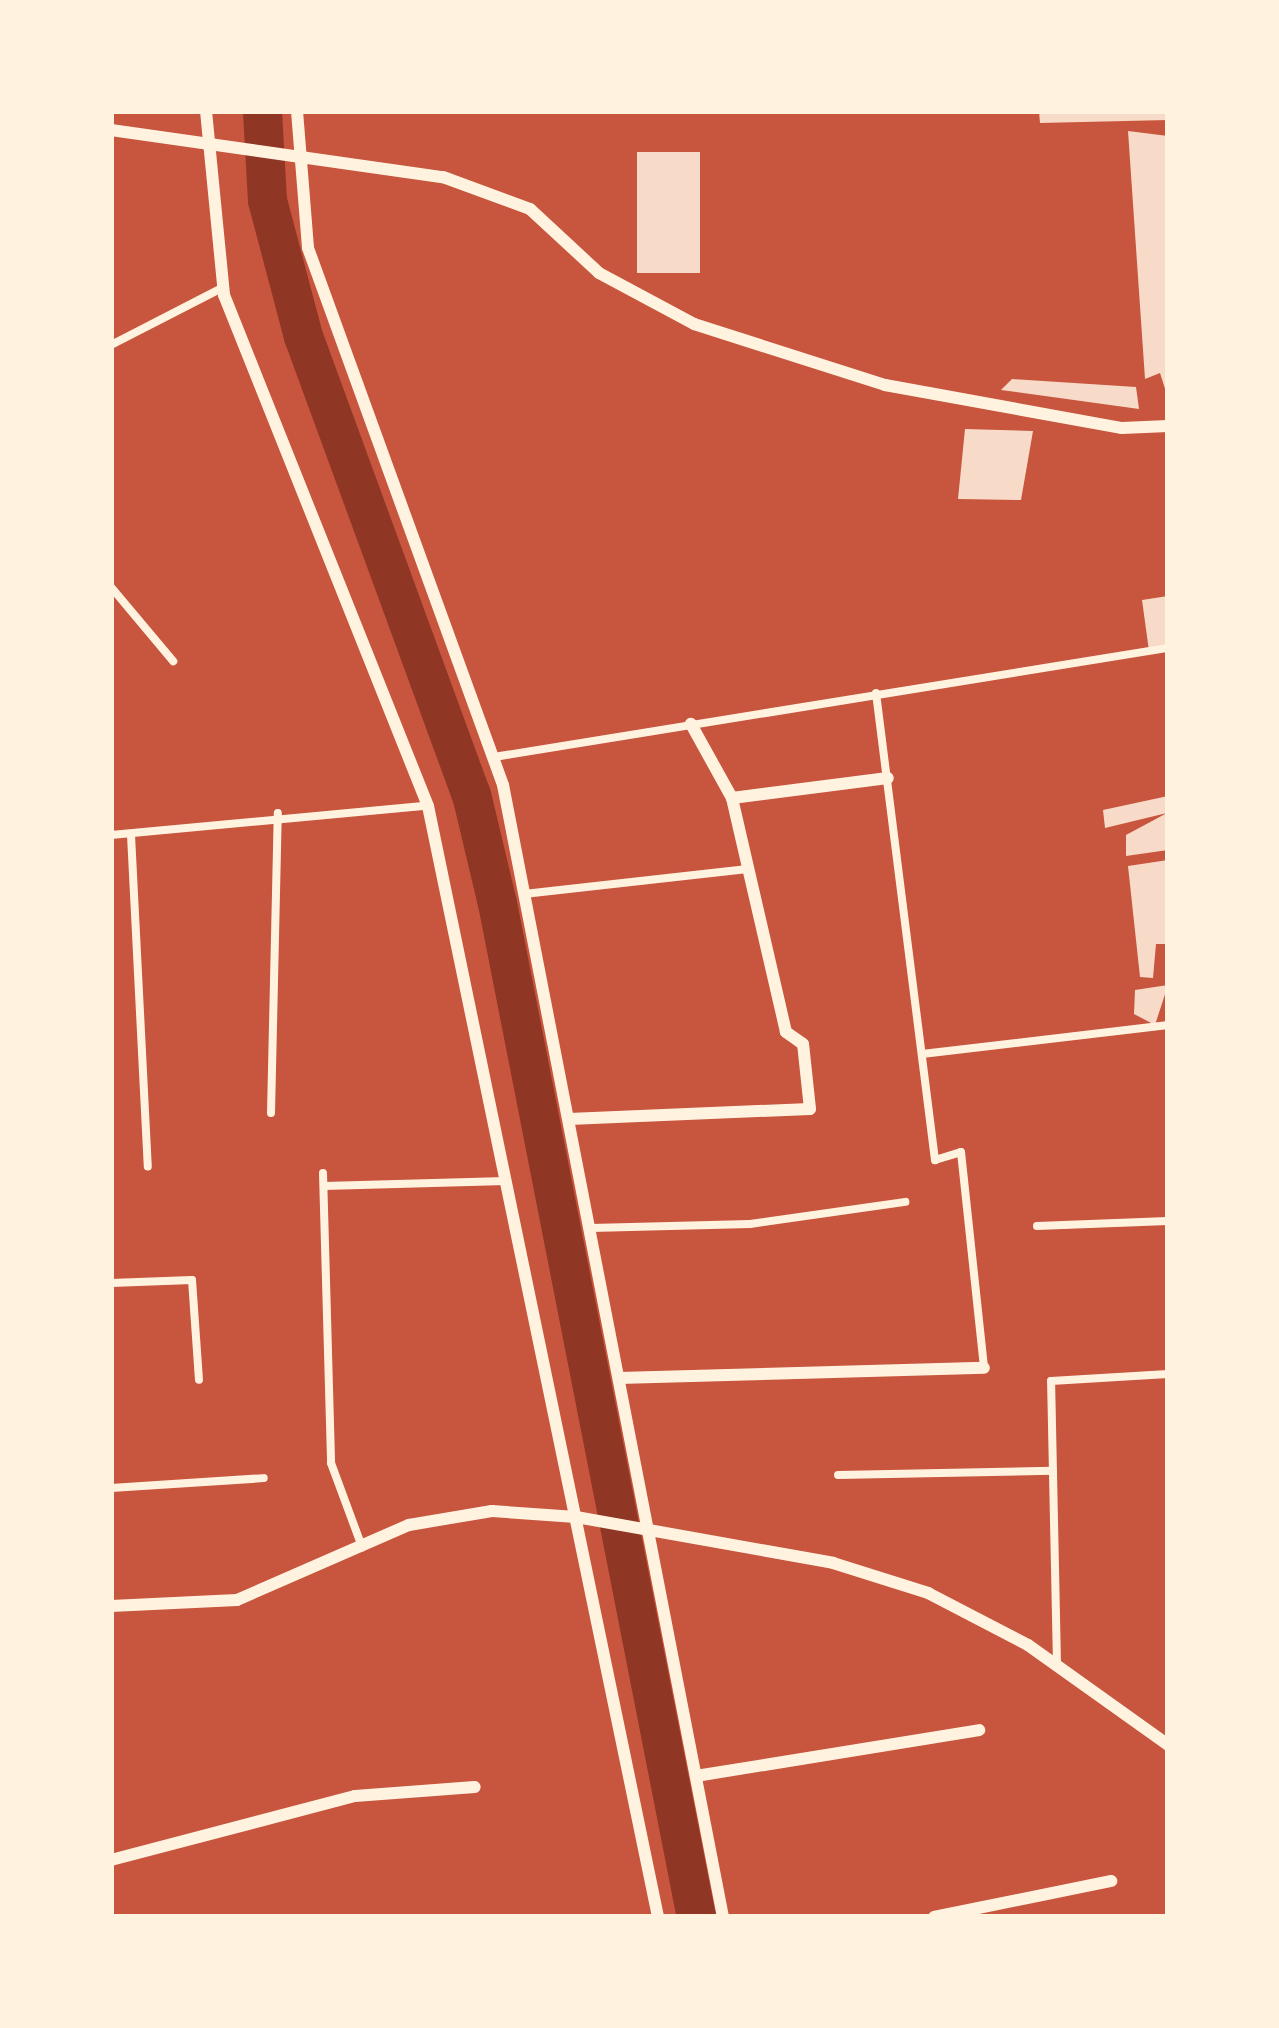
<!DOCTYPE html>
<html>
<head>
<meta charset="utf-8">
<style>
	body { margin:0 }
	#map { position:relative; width:1279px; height:2028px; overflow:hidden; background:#c8553d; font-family:Poppins,sans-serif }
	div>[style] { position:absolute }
	.canal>* { height:39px; margin:-19.5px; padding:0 19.5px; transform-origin:19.5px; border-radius:19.5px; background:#8f3625 }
	.building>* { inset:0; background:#f7dbc8; transform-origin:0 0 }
	.service>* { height:8px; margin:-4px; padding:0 4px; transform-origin:4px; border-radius:4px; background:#fff3e0 }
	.minor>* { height:12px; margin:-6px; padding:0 6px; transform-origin:6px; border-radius:6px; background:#fff3e0 }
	span { translate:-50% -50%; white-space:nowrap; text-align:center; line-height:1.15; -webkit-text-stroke:9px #fff3e0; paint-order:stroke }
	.frame { position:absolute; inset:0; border:114px solid #fff3e0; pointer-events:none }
</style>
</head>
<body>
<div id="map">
	<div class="canal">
		<i style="left:262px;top:111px;width:89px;rotate:86.8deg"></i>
		<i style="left:267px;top:200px;width:141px;rotate:75.2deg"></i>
		<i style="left:303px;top:336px;width:488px;rotate:69.9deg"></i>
		<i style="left:471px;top:794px;width:112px;rotate:76.6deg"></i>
		<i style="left:497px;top:903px;width:1033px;rotate:78.9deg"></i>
	</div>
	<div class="building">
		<i style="clip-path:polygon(1039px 111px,1168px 111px,1168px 120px,1040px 123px)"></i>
		<i style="clip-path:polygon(1128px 131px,1168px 136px,1168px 398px,1160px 373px,1145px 379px)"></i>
		<i style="left:637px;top:152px;width:63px;height:121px"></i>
		<i style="clip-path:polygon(1012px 379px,1136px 387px,1139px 409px,1001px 390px)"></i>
		<i style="clip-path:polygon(965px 429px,1033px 431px,1021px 500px,958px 499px)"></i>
		<i style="clip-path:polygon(1168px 596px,1168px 648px,1149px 651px,1142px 600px)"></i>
		<i style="clip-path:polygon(1168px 796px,1168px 850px,1126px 856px,1126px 835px,1167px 813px,1105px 828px,1103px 810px)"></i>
		<i style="clip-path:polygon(1168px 860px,1168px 944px,1156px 944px,1153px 978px,1140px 977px,1128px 866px)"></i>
		<i style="clip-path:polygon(1168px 985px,1155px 1025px,1134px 1014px,1135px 990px)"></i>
	</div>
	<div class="service">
		<i style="left:111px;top:345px;width:125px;rotate:-27.2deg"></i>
		<i style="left:111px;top:587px;width:97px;rotate:50deg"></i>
		<i style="left:876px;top:693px;width:471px;rotate:82.8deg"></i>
		<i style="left:935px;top:1160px;width:27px;rotate:-17deg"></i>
		<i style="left:961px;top:1152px;width:217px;rotate:83.9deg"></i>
		<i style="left:494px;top:757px;width:683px;rotate:-9.19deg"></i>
		<i style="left:111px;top:835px;width:316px;rotate:-5.3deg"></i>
		<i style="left:131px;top:835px;width:332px;rotate:87.1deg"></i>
		<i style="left:524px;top:894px;width:225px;rotate:-6.4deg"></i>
		<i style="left:922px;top:1054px;width:248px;rotate:-6.7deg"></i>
		<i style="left:271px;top:1113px;width:300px;rotate:-88.7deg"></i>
		<i style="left:323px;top:1173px;width:290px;rotate:88.4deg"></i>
		<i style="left:331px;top:1463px;width:90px;rotate:69.7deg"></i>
		<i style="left:324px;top:1186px;width:182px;rotate:-1.6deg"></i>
		<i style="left:1037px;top:1226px;width:131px;rotate:-2.2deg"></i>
		<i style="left:591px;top:1228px;width:159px;rotate:-1.4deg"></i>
		<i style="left:750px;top:1224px;width:157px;rotate:-8.1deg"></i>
		<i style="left:111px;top:1283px;width:81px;rotate:-2.1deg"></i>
		<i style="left:192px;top:1280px;width:100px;rotate:86deg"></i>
		<i style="left:838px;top:1475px;width:215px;rotate:-1.1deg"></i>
		<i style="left:111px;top:1488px;width:153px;rotate:-3.7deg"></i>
		<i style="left:1057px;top:1664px;width:283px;rotate:-91.2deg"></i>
		<i style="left:1051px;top:1381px;width:117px;rotate:-3.4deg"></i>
	</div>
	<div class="minor">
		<i style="left:206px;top:111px;width:185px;rotate:84.4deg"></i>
		<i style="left:224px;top:295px;width:550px;rotate:68.24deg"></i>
		<i style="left:428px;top:806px;width:1135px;rotate:78.3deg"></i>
		<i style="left:297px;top:111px;width:137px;rotate:85.4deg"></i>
		<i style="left:308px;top:248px;width:571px;rotate:70.04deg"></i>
		<i style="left:503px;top:785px;width:1153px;rotate:79deg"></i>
		<i style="left:111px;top:130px;width:335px;rotate:8.1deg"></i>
		<i style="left:443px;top:177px;width:93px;rotate:20.2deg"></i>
		<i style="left:530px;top:209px;width:94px;rotate:42.8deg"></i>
		<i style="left:599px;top:273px;width:108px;rotate:28.2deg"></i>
		<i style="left:694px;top:324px;width:201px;rotate:17.7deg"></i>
		<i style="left:885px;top:385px;width:241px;rotate:10.3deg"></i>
		<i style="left:1122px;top:428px;width:46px;rotate:-2.5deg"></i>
		<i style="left:732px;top:798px;width:157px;rotate:-7.3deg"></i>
		<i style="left:569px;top:1119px;width:241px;rotate:-2.4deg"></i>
		<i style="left:810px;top:1109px;width:65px;rotate:-96.1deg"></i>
		<i style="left:803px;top:1044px;width:21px;rotate:-145deg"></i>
		<i style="left:786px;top:1032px;width:240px;rotate:-103deg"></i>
		<i style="left:732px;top:798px;width:85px;rotate:-119deg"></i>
		<i style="left:619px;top:1378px;width:365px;rotate:-1.6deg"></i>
		<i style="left:111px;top:1606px;width:126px;rotate:-2.7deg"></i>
		<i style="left:237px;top:1600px;width:188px;rotate:-23.6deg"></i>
		<i style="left:409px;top:1525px;width:84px;rotate:-9.6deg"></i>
		<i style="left:492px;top:1511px;width:84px;rotate:4.1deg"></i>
		<i style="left:576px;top:1517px;width:261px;rotate:10.1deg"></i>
		<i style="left:833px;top:1563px;width:100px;rotate:17.5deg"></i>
		<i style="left:928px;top:1593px;width:113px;rotate:27.5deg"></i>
		<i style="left:1028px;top:1645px;width:172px;rotate:35.5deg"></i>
		<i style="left:696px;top:1776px;width:287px;rotate:-9.2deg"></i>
		<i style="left:111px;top:1860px;width:252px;rotate:-14.7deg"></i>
		<i style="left:355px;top:1796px;width:120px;rotate:-4.3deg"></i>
		<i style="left:934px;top:1917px;width:181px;rotate:-11.5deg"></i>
	</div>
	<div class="frame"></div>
</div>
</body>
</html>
